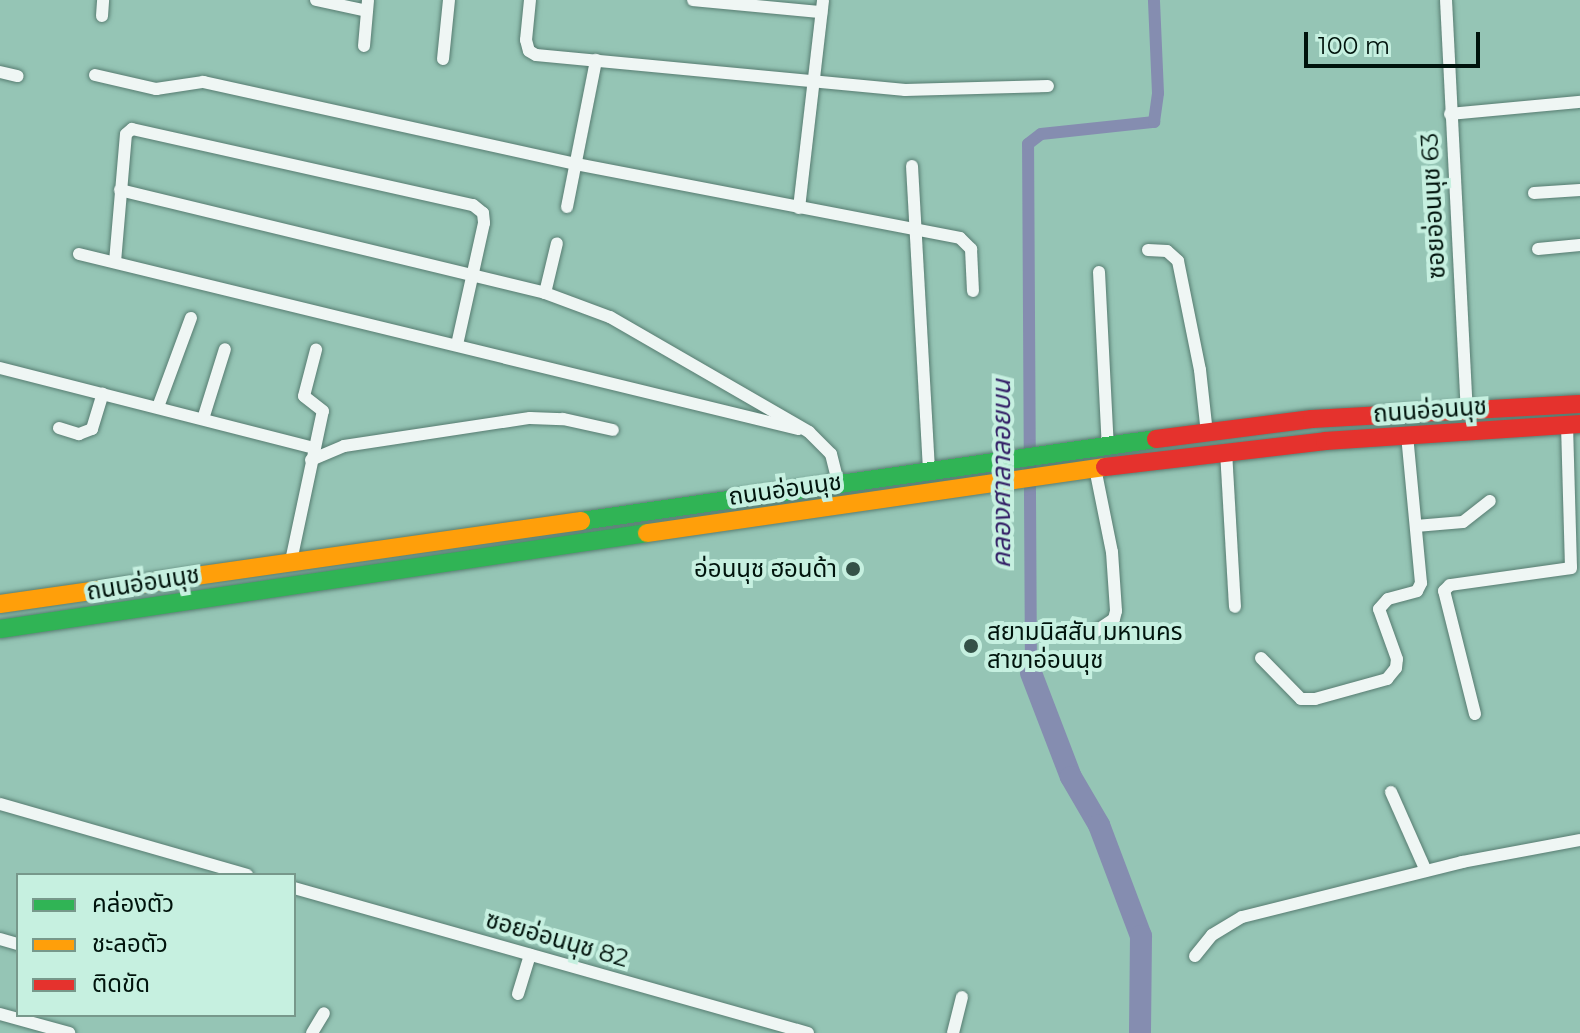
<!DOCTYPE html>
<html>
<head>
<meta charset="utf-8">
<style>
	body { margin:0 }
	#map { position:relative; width:1580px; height:1033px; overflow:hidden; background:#95c5b5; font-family:Montserrat,"Noto Sans Thai",sans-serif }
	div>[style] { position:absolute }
	.canal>* { height:12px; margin:-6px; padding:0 6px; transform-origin:6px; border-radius:6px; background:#858db0 }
	.river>* { height:22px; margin:-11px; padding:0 11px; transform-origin:11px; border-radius:11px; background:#858db0 }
	.roads { filter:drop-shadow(0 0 2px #577c71) drop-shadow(0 0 2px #577c71) }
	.street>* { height:12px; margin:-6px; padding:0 6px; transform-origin:6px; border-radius:6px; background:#eff6f4 }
	.fast>* { height:18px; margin:-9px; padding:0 9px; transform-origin:9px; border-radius:9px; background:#30b455 }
	.slow>* { height:18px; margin:-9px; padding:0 9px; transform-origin:9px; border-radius:9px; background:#ff9f0a }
	.jam>* { height:18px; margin:-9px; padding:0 9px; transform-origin:9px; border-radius:9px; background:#e5322d }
	.dots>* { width:22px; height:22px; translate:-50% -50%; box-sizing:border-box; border:4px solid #c6f0e0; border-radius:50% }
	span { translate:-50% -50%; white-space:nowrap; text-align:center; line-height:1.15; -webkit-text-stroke:8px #c6f0e0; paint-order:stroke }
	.street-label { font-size:24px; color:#00130c }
	.poi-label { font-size:24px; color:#00130c }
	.right { translate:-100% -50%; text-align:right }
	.left { translate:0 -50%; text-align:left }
	.water-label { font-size:26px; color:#342067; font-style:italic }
	.legend { position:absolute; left:16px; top:873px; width:280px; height:144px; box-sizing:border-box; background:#c6f0e0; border:2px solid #77988b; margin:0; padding:10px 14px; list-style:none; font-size:24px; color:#00130c }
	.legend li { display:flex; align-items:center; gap:16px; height:40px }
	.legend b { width:40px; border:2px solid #77988b }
	.scale { position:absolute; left:1304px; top:32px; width:176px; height:36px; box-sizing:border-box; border:4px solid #00130c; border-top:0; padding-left:10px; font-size:24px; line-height:28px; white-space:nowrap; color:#00130c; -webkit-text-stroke:6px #c6f0e0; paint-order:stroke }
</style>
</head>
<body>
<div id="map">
	<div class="canal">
		<i style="left:1031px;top:673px;width:529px;rotate:-90.32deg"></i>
		<i style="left:1028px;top:144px;width:16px;rotate:-38deg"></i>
		<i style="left:1041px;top:134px;width:114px;rotate:-6.1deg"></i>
		<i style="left:1154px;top:122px;width:29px;rotate:-82deg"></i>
		<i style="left:1158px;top:93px;width:93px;rotate:-92.5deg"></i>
	</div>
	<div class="river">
		<i style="left:1031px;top:673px;width:111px;rotate:69deg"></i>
		<i style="left:1071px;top:777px;width:56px;rotate:59.7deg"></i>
		<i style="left:1099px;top:825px;width:119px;rotate:69.3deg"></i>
		<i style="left:1141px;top:936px;width:97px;rotate:90.6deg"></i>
	</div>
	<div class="roads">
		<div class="street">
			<i style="left:316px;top:0;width:52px;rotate:12.2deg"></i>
			<i style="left:530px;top:0;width:40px;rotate:95.7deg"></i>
			<i style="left:526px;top:40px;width:11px;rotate:75deg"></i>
			<i style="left:529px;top:51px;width:8px;rotate:30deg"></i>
			<i style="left:536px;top:55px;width:371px;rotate:5.4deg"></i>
			<i style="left:905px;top:90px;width:143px;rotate:-1.6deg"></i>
			<i style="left:693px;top:0;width:129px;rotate:5.4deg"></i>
			<i style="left:1446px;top:0;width:410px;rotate:87.1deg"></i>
			<i style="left:102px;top:16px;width:16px;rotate:-86deg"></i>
			<i style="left:364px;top:46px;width:46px;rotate:-85deg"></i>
			<i style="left:443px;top:59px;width:59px;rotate:-84.2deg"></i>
			<i style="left:0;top:72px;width:18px;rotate:13deg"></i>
			<i style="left:95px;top:75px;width:63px;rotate:12.9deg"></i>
			<i style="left:156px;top:89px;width:48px;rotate:-8.5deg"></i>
			<i style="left:203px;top:82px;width:382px;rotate:12.4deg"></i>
			<i style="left:576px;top:164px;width:391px;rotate:10.9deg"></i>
			<i style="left:960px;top:238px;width:16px;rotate:45deg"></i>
			<i style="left:971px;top:249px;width:42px;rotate:87.3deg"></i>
			<i style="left:1450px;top:114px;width:131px;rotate:-5.3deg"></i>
			<i style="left:912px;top:166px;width:306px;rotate:86.8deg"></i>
			<i style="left:120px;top:190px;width:437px;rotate:13.6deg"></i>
			<i style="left:545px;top:293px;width:69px;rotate:20.3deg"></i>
			<i style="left:610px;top:317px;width:230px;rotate:30deg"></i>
			<i style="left:809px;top:432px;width:31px;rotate:45deg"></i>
			<i style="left:831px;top:454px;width:33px;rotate:76deg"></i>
			<i style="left:1534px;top:193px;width:46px;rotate:-3.7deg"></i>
			<i style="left:567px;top:207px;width:150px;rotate:-78.8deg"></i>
			<i style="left:799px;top:208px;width:209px;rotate:-83.4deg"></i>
			<i style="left:1538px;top:249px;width:42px;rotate:-5.4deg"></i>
			<i style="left:1148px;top:250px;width:19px;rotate:3deg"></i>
			<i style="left:1167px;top:251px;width:15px;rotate:42deg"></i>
			<i style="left:1178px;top:261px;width:111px;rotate:78.6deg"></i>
			<i style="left:1200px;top:370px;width:63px;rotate:83.7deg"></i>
			<i style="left:79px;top:254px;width:740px;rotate:13.68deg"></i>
			<i style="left:115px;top:262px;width:128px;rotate:-85.1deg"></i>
			<i style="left:126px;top:134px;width:8px;rotate:-40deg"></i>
			<i style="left:132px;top:129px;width:349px;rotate:12.6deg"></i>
			<i style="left:473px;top:205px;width:13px;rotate:39deg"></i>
			<i style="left:483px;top:213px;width:10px;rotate:84deg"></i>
			<i style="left:484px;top:223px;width:125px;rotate:102.5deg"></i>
			<i style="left:1099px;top:272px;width:175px;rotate:87.1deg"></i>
			<i style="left:545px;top:293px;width:51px;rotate:-76.5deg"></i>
			<i style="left:0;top:368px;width:324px;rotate:14.3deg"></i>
			<i style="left:158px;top:407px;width:95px;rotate:-69.7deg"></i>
			<i style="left:203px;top:419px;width:73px;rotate:-72.6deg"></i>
			<i style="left:59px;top:428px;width:21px;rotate:17deg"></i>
			<i style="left:79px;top:434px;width:14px;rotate:-21deg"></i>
			<i style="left:92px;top:429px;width:37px;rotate:-73deg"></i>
			<i style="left:1226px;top:451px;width:156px;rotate:86.7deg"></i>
			<i style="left:311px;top:460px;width:36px;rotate:-23deg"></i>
			<i style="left:344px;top:446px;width:188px;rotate:-8.6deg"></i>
			<i style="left:530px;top:418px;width:33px;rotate:2deg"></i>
			<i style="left:563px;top:419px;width:51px;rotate:12.4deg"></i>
			<i style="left:1095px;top:468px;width:86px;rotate:78.6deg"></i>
			<i style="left:1112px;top:552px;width:59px;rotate:86.1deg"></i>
			<i style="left:1116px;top:611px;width:8px;rotate:104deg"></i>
			<i style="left:1114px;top:619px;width:22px;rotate:146deg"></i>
			<i style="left:1416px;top:526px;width:47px;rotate:-4.9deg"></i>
			<i style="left:1463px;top:522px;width:34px;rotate:-38deg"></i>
			<i style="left:291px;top:561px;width:153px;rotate:-78deg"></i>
			<i style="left:323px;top:411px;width:24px;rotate:-142deg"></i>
			<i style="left:304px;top:396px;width:48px;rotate:-75.4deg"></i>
			<i style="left:1261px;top:658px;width:57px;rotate:45.7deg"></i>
			<i style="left:1301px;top:699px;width:14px"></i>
			<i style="left:1315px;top:699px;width:75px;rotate:-15.5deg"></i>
			<i style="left:1387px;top:679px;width:14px;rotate:-51deg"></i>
			<i style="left:1396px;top:668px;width:9px;rotate:-84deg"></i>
			<i style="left:1397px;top:659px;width:53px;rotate:-109.8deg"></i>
			<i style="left:1379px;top:609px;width:13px;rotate:-48deg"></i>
			<i style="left:1388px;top:599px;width:30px;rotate:-15deg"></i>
			<i style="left:1417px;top:591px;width:9px;rotate:-63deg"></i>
			<i style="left:1421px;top:583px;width:149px;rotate:-95.4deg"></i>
			<i style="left:1475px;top:714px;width:127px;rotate:-104.1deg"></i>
			<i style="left:1444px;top:591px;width:8px;rotate:-45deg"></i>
			<i style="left:1450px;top:585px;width:122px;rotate:-8deg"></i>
			<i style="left:1571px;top:568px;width:143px;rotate:-91.6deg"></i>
			<i style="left:1391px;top:792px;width:86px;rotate:66.1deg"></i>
			<i style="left:0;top:804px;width:257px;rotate:16deg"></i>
			<i style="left:294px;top:888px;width:534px;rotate:15.75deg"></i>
			<i style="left:0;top:939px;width:19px;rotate:16deg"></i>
			<i style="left:1195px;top:956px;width:27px;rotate:-51deg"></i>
			<i style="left:1212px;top:935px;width:35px;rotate:-31deg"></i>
			<i style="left:1242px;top:917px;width:227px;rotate:-14deg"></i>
			<i style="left:1462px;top:862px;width:120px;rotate:-10.6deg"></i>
			<i style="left:518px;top:994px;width:41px;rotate:-72.9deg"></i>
			<i style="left:0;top:1014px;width:72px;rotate:15.4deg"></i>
			<i style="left:312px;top:1033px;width:23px;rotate:-59deg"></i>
			<i style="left:953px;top:1033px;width:37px;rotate:-76deg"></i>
		</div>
		<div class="fast">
			<i style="left:581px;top:521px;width:581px;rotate:-8.12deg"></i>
			<i style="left:0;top:629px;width:654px;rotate:-8.44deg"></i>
		</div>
		<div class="slow">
			<i style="left:647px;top:533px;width:463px;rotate:-8.2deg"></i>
			<i style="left:0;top:604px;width:587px;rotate:-8.13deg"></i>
		</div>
		<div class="jam">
			<i style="left:1156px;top:439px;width:157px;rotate:-7.3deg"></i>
			<i style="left:1312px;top:419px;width:268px;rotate:-3.2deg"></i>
			<i style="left:1105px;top:467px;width:222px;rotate:-6.7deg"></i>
			<i style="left:1325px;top:441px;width:256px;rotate:-3.8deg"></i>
		</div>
	</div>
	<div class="dots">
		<i style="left:853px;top:569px;background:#345147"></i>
		<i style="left:971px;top:646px;background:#345147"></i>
	</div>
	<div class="street-label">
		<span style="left:1433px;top:206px;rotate:-93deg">ซอยอ่อนนุช 63</span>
		<span style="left:1430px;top:410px;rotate:-4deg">ถนนอ่อนนุช</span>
		<span style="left:785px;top:489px;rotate:-8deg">ถนนอ่อนนุช</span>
		<span style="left:143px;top:583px;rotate:-9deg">ถนนอ่อนนุช</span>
		<span style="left:557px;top:939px;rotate:16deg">ซอยอ่อนนุช 82</span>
	</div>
	<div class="poi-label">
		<span class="right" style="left:837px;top:569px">อ่อนนุช ฮอนด้า</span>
		<span class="left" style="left:987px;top:646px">สยามนิสสัน มหานคร<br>สาขาอ่อนนุช</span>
	</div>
	<div class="water-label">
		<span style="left:1002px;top:474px;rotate:-90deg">คลองศาลาลอยบน</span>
	</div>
	<ul class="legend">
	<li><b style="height:10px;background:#30b455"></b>คล่องตัว</li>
	<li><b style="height:10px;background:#ff9f0a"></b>ชะลอตัว</li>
	<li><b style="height:10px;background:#e5322d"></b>ติดขัด</li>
	</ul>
	<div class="scale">100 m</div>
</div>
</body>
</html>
